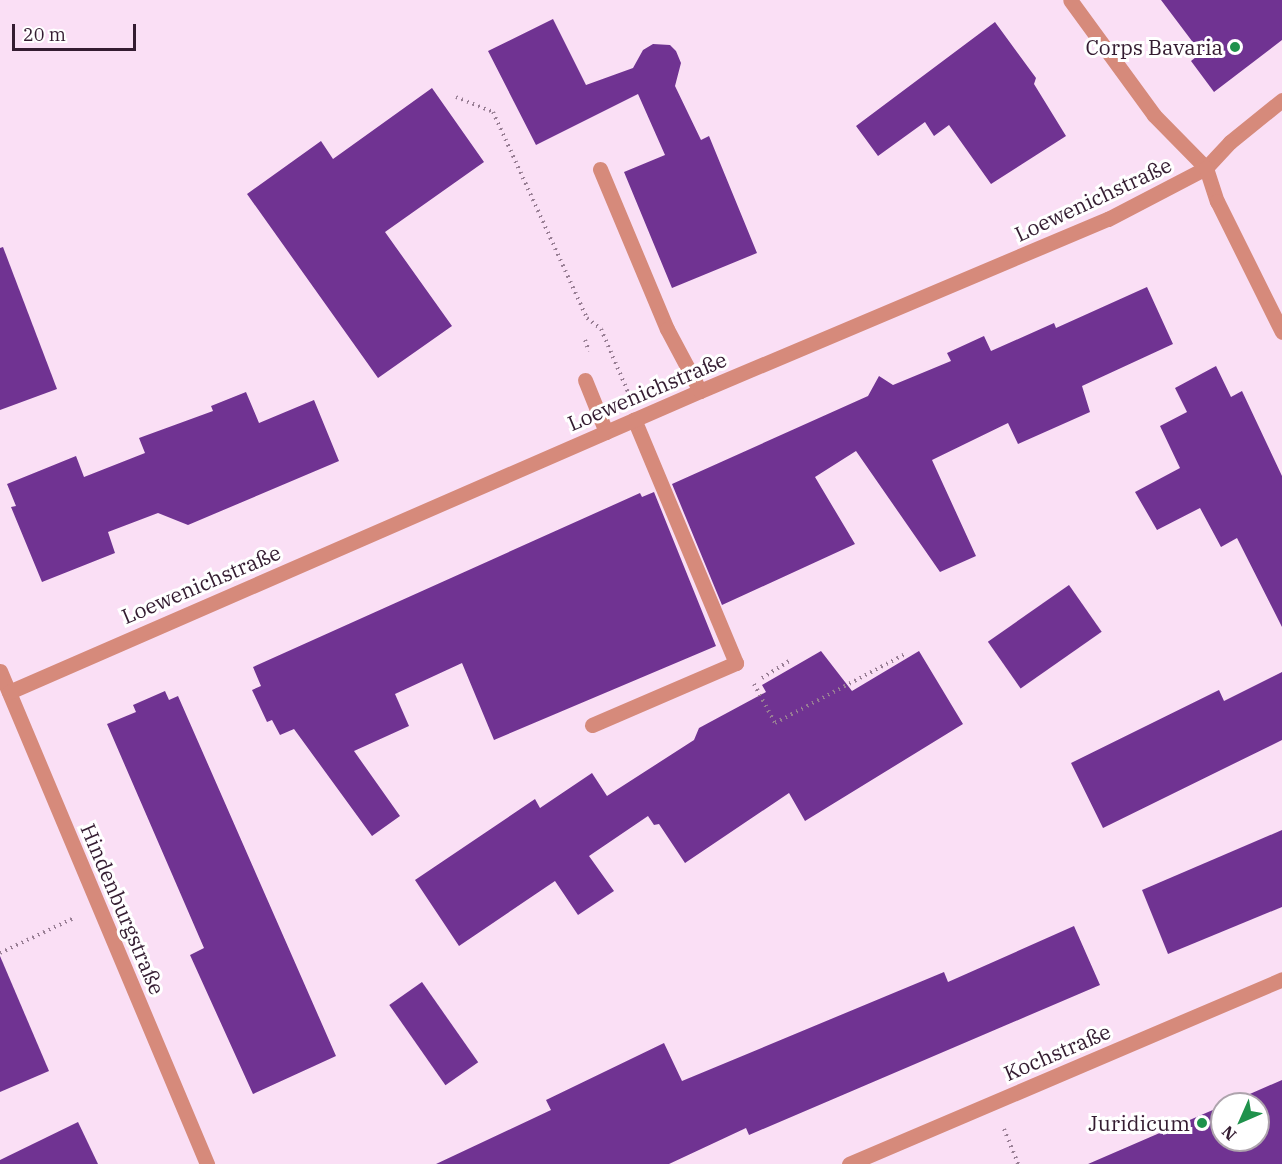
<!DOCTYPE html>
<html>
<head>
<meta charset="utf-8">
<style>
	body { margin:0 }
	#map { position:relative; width:1282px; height:1164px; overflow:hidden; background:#fadff5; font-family:"IBM Plex Serif",serif }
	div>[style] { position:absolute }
	.building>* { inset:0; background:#703392; transform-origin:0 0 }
	.path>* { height:4px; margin-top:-2px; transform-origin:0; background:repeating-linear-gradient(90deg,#987e94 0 1.5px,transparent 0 6px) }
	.service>* { height:15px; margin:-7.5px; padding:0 7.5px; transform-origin:7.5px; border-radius:7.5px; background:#d68a7b }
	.minor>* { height:15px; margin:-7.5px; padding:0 7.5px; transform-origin:7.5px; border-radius:7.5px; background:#d68a7b }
	.tertiary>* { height:15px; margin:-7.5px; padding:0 7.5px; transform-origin:7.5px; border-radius:7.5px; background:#d68a7b }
	.dots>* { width:16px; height:16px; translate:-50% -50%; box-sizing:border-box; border:3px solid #fff; border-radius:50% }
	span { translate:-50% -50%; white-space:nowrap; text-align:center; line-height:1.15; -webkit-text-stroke:6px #fff; paint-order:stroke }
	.poi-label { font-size:21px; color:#341c31 }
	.right { translate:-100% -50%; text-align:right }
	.street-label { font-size:21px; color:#341c31 }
	.north { position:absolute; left:1210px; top:1092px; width:60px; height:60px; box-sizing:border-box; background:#fff; border:2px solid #aea4ad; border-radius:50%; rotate:225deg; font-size:16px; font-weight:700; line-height:24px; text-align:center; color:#341c31 }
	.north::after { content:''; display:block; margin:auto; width:21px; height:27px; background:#1f924c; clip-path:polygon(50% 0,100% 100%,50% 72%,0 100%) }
	.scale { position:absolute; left:12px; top:24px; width:124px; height:27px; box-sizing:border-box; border:3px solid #341c31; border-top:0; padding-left:8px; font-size:18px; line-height:21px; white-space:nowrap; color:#341c31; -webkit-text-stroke:4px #fff; paint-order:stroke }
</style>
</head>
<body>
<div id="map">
	<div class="building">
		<i style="clip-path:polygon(1161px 0,1282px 0,1282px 40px,1214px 92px,1191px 61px,1201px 53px)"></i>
		<i style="clip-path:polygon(553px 19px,586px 85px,633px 68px,643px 50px,653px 44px,670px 45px,676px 51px,681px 63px,675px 86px,701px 140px,709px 136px,757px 253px,672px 288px,624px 172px,665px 155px,638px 94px,536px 145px,488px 51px)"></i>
		<i style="clip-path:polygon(995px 22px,1036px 78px,1034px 84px,1066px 136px,991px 184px,949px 125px,934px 136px,925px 122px,878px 156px,856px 126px)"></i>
		<i style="clip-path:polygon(432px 88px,484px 162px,385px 232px,452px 326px,378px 378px,247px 194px,321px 141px,333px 159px)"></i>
		<i style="clip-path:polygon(3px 247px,57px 389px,0 410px,0 248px)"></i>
		<i style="clip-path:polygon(1147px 287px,1173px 344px,1082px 386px,1090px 412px,1018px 444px,1008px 423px,932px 460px,976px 556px,940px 572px,856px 451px,815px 477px,855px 544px,722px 605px,672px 484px,868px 396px,879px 376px,893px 385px,951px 361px,947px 353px,984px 336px,991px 351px,1054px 323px,1056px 328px)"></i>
		<i style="clip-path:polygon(1216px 366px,1231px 397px,1242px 391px,1282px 476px,1282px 627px,1237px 538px,1221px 547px,1200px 508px,1157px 530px,1135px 492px,1180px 468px,1160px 426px,1187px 412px,1175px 388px)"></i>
		<i style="clip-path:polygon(246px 392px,259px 423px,314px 400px,339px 461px,188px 525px,158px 513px,108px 532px,115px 553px,42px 582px,11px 507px,16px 506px,7px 484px,76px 456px,84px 477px,145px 453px,139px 438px,213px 411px,211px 406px)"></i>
		<i style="clip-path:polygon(654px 492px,716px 646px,494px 740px,462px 663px,395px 694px,409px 726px,354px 751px,400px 816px,372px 836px,294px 729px,280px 735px,272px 720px,267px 722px,252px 690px,261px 686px,253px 667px,640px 493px,642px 497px)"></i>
		<i style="left:1069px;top:585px;width:57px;height:99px;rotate:55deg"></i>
		<i style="clip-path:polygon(821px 651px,852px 691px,919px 651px,963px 724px,805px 821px,789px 793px,685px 863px,659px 824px,654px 825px,648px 816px,589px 856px,614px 891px,578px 915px,555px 881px,459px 946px,415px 880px,535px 799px,540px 808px,592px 773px,607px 796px,694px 740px,699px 728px,766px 692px,762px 685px)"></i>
		<i style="clip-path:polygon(1282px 672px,1282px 740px,1103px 828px,1071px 763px,1219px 690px,1224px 701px)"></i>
		<i style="clip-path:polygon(165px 691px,169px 700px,178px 696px,336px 1056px,253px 1094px,190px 955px,204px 948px,107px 724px,136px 712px,133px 705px)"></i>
		<i style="clip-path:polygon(1282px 830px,1282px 907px,1168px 954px,1142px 890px)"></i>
		<i style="clip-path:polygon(1074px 926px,1100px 985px,749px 1135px,746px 1128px,669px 1164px,436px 1164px,551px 1110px,546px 1100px,664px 1043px,682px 1081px,944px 972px,948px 982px)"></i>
		<i style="clip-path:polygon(0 956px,49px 1071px,0 1092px)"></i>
		<i style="left:422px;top:982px;width:98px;height:40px;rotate:55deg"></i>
		<i style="clip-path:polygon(1282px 1080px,1282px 1164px,1088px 1164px,1222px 1106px,1222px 1140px,1258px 1140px,1258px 1104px,1227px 1104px)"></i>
		<i style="clip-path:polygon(78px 1122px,98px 1164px,0 1164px,0 1160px)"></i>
	</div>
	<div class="path">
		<i style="left:456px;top:97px;width:40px;rotate:22deg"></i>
		<i style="left:493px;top:112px;width:226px;rotate:65.5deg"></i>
		<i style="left:587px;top:318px;width:18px;rotate:38deg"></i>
		<i style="left:601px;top:329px;width:69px;rotate:66.8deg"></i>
		<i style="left:585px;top:340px;width:12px;rotate:70deg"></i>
		<i style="left:762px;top:678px;width:32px;rotate:-32deg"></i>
		<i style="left:754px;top:684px;width:44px;rotate:61.7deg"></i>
		<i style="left:775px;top:723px;width:149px;rotate:-27.9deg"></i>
		<i style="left:0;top:953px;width:80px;rotate:-25.3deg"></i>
		<i style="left:1004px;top:1129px;width:38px;rotate:68deg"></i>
	</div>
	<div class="service">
		<i style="left:600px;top:169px;width:173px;rotate:67.3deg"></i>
		<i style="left:667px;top:329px;width:70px;rotate:62deg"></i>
		<i style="left:585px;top:380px;width:56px;rotate:68deg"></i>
		<i style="left:592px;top:725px;width:157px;rotate:-23.3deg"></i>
		<i style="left:736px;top:663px;width:264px;rotate:-112.7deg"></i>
	</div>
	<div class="minor">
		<i style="left:0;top:671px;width:535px;rotate:67.22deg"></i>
		<i style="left:9px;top:692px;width:754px;rotate:-23.54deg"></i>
		<i style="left:700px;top:391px;width:443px;rotate:-22.9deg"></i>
		<i style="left:1108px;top:219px;width:110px;rotate:-27.5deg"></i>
		<i style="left:1206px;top:168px;width:74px;rotate:-134.5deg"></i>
		<i style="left:1154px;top:115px;width:142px;rotate:-126.1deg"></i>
		<i style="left:849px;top:1164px;width:471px;rotate:-23.1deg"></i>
	</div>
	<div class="tertiary">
		<i style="left:1282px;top:100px;width:67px;rotate:141.1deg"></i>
		<i style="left:1230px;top:142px;width:35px;rotate:133deg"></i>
		<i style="left:1206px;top:168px;width:35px;rotate:72deg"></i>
		<i style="left:1217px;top:201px;width:146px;rotate:63.6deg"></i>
	</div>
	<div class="dots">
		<i style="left:1235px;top:47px;background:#1f924c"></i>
		<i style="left:1202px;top:1123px;background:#1f924c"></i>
	</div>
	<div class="poi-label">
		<span class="right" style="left:1223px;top:47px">Corps Bavaria</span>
		<span class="right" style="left:1190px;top:1123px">Juridicum</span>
	</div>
	<div class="street-label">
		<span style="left:1093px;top:199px;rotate:-25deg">Loewenichstraße</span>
		<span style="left:647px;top:391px;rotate:-23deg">Loewenichstraße</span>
		<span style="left:201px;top:584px;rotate:-23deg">Loewenichstraße</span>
		<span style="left:123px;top:909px;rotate:67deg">Hindenburgstraße</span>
		<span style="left:1057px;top:1052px;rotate:-23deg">Kochstraße</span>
	</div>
	<div class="north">N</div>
	<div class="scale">20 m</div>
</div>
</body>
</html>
